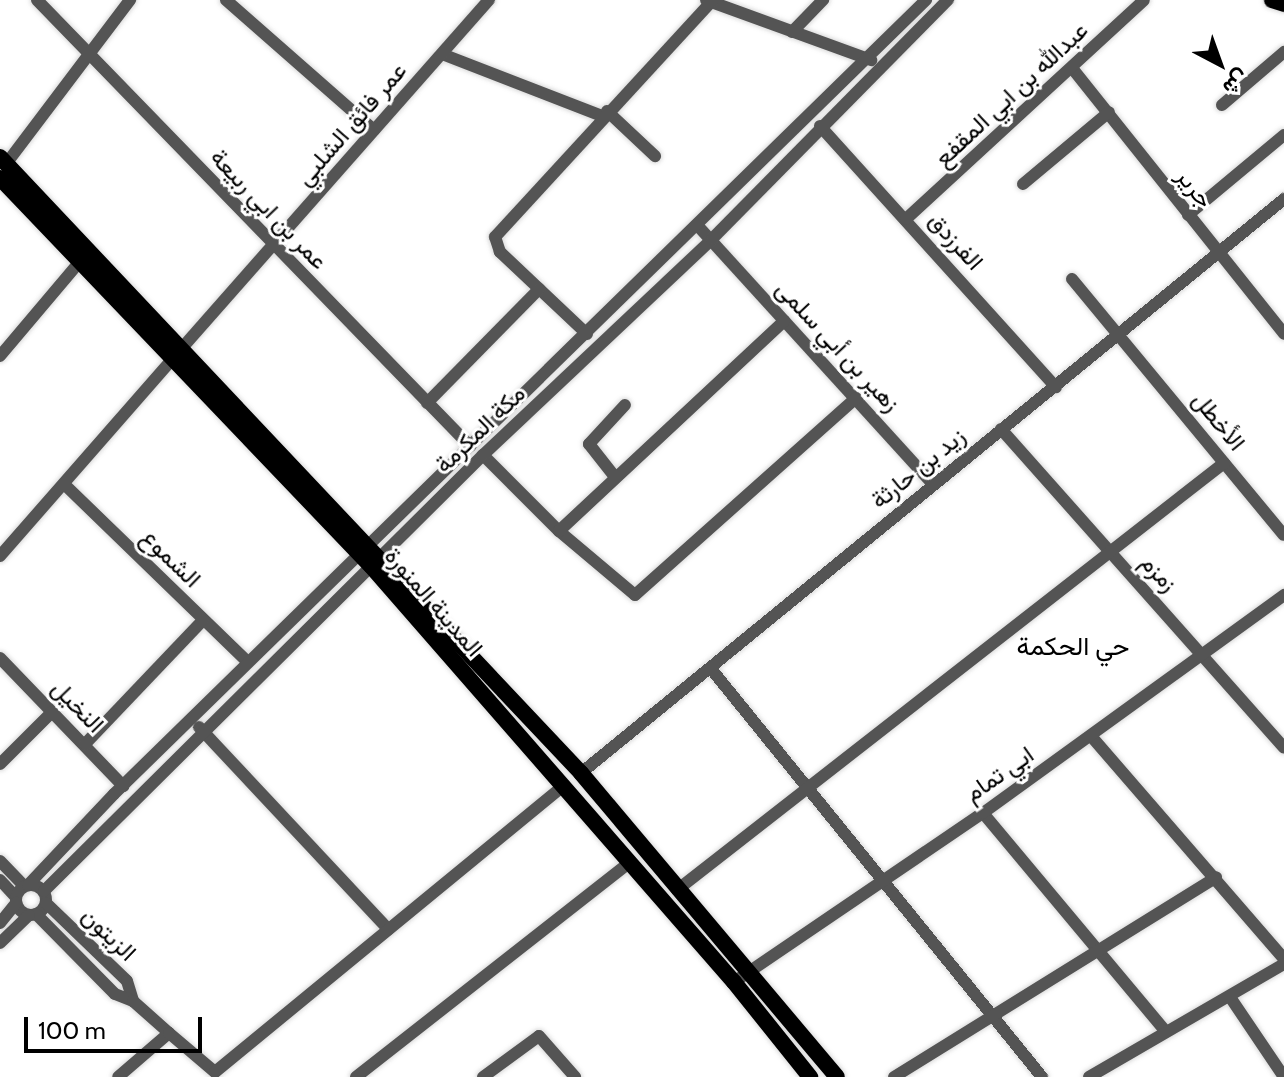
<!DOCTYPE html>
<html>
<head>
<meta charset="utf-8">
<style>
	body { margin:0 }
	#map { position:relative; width:1284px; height:1077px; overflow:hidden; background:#fff; font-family:Cabin,Vazirmatn,sans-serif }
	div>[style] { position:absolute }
	.roads { filter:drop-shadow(0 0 2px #dbdbdb) drop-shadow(0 0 2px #dbdbdb) }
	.minor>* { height:12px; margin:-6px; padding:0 6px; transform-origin:6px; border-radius:6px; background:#545454 }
	.minor>.ring { margin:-6px; padding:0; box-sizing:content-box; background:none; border:12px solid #545454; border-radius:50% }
	.major>* { height:16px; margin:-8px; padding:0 8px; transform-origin:8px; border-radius:8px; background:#000 }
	span { translate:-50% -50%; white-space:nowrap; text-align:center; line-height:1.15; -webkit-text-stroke:6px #fff; paint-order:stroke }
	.street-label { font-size:24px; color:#000 }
	.neighbourhood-label { font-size:26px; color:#000 }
	.north { position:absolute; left:1180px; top:24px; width:80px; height:80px; -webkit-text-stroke:6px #fff; paint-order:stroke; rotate:139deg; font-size:22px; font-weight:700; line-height:32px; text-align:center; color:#000 }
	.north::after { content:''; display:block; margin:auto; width:28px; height:36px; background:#000; clip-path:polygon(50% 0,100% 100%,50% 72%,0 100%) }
	.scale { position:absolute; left:24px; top:1017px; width:178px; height:36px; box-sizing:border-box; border:4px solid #000; border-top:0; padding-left:10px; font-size:24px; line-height:28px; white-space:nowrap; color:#000; -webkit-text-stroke:6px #fff; paint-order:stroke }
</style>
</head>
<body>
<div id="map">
	<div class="roads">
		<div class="minor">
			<i style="left:37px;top:0;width:622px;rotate:45.85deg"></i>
			<i style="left:226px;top:0;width:197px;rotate:41.3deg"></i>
			<i style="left:706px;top:0;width:176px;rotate:20deg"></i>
			<i style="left:792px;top:32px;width:45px;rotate:-45.9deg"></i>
			<i style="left:442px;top:54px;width:172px;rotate:21.2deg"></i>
			<i style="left:1072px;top:68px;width:340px;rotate:51.4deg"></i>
			<i style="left:1222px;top:105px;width:82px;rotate:-40.5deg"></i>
			<i style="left:607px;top:111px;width:66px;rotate:43.2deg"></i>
			<i style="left:820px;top:126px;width:352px;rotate:47.9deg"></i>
			<i style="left:6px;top:164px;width:206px;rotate:-52.9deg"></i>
			<i style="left:1023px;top:184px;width:112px;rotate:-39.9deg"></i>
			<i style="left:1188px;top:215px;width:125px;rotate:-39.8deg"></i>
			<i style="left:906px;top:219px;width:323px;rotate:-42.6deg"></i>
			<i style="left:697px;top:225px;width:349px;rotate:47.7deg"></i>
			<i style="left:1072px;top:279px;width:332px;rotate:50.4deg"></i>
			<i style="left:587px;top:334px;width:120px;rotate:-136.7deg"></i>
			<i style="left:500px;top:252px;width:16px;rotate:-108deg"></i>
			<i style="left:495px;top:237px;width:319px;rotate:-47.4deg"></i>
			<i style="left:182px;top:348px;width:464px;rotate:-48.6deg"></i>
			<i style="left:0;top:356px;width:127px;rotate:-49.8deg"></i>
			<i style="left:427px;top:403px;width:160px;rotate:-45.5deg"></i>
			<i style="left:1001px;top:429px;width:426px;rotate:48.4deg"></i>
			<i style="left:483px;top:455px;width:107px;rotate:45deg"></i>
			<i style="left:559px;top:531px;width:99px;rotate:40.1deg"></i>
			<i style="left:635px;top:595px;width:296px;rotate:-41.7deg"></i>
			<i style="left:615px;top:477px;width:42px;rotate:-128.2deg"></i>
			<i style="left:589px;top:444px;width:53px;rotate:-47.3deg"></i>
			<i style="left:64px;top:484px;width:256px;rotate:44.1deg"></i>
			<i style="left:559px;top:531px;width:308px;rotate:-43deg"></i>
			<i style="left:0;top:556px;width:264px;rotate:-48.8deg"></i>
			<i style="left:0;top:658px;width:178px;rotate:46.1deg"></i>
			<i style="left:712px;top:670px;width:524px;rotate:50.96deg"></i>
			<i style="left:199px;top:727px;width:277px;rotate:46.9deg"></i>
			<i style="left:1091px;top:736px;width:295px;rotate:49.1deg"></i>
			<i style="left:85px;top:744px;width:171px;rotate:-46.4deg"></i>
			<i style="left:0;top:764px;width:74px;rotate:-45deg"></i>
			<i style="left:581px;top:773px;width:908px;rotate:-39.23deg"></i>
			<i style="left:983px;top:813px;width:285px;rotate:50.1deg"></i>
			<i style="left:0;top:861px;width:35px;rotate:46deg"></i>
			<i style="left:0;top:880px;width:23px;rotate:47deg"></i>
			<i class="ring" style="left:16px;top:885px;width:18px;height:18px"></i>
			<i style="left:28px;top:885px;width:125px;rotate:-46.6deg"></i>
			<i style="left:114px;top:794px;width:1136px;rotate:-44.36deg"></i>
			<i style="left:677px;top:890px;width:694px;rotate:-37.98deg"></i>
			<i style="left:44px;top:891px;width:619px;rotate:-44.8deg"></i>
			<i style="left:483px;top:455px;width:315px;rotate:-43.3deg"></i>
			<i style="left:712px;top:239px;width:336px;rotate:-45.4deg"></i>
			<i style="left:46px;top:903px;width:112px;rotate:43.9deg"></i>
			<i style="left:127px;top:981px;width:21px;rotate:73deg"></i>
			<i style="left:36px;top:914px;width:112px;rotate:45.4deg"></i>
			<i style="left:115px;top:994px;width:19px;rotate:21deg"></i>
			<i style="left:133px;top:1001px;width:48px;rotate:41.6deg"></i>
			<i style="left:169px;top:1033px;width:67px;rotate:139.2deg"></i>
			<i style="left:0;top:923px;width:26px;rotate:-51deg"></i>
			<i style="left:0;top:943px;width:40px;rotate:-44deg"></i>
			<i style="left:734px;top:982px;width:301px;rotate:-34.2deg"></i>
			<i style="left:983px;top:813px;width:372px;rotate:-35.9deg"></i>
			<i style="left:1230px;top:997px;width:97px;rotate:56deg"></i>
			<i style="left:169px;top:1033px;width:60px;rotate:40.3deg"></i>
			<i style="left:215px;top:1072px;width:452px;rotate:-39.4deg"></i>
			<i style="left:356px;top:1077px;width:348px;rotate:-38.1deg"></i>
			<i style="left:483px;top:1077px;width:69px;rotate:-36.2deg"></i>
			<i style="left:539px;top:1036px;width:55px;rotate:48.7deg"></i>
			<i style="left:894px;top:1077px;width:379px;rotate:-31.8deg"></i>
			<i style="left:1089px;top:1077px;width:225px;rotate:-30.1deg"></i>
		</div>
		<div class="major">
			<i style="left:1272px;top:0;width:13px;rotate:18deg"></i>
			<i style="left:0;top:157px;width:847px;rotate:46.67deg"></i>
			<i style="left:581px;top:773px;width:397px;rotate:49.9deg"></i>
			<i style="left:0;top:178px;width:537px;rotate:46.28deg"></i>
			<i style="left:371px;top:566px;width:552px;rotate:48.89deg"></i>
			<i style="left:734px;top:982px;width:122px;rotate:51.3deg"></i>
		</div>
	</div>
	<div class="street-label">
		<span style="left:1011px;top:94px;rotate:-43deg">عبدالله بن ابي المقفع</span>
		<span style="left:351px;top:124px;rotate:-49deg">عمر فائق الشلبي</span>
		<span style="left:1195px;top:188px;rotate:52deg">جرير</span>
		<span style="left:269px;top:209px;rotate:46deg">عمر بن ابي ربيعة</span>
		<span style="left:956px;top:241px;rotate:48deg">الفرزدق</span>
		<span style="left:838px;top:346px;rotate:47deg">زهير بن أبي سلمى</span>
		<span style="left:1219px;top:421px;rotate:51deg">الأخطل</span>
		<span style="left:480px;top:429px;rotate:-44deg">مكة المكرمة</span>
		<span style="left:918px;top:468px;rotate:-39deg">زيد بن حارثة</span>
		<span style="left:171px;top:558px;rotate:44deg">الشموع</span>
		<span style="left:1159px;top:573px;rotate:47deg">زمزم</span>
		<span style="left:434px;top:602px;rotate:49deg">المدينة المنورة</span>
		<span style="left:78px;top:706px;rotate:46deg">النخيل</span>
		<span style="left:999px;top:774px;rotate:-35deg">ابي تمام</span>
		<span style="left:109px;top:934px;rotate:44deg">الزيتون</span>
	</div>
	<div class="neighbourhood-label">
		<span style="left:1073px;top:647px">حي الحكمة</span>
	</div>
	<div class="north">ش</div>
	<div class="scale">100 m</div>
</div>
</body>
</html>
